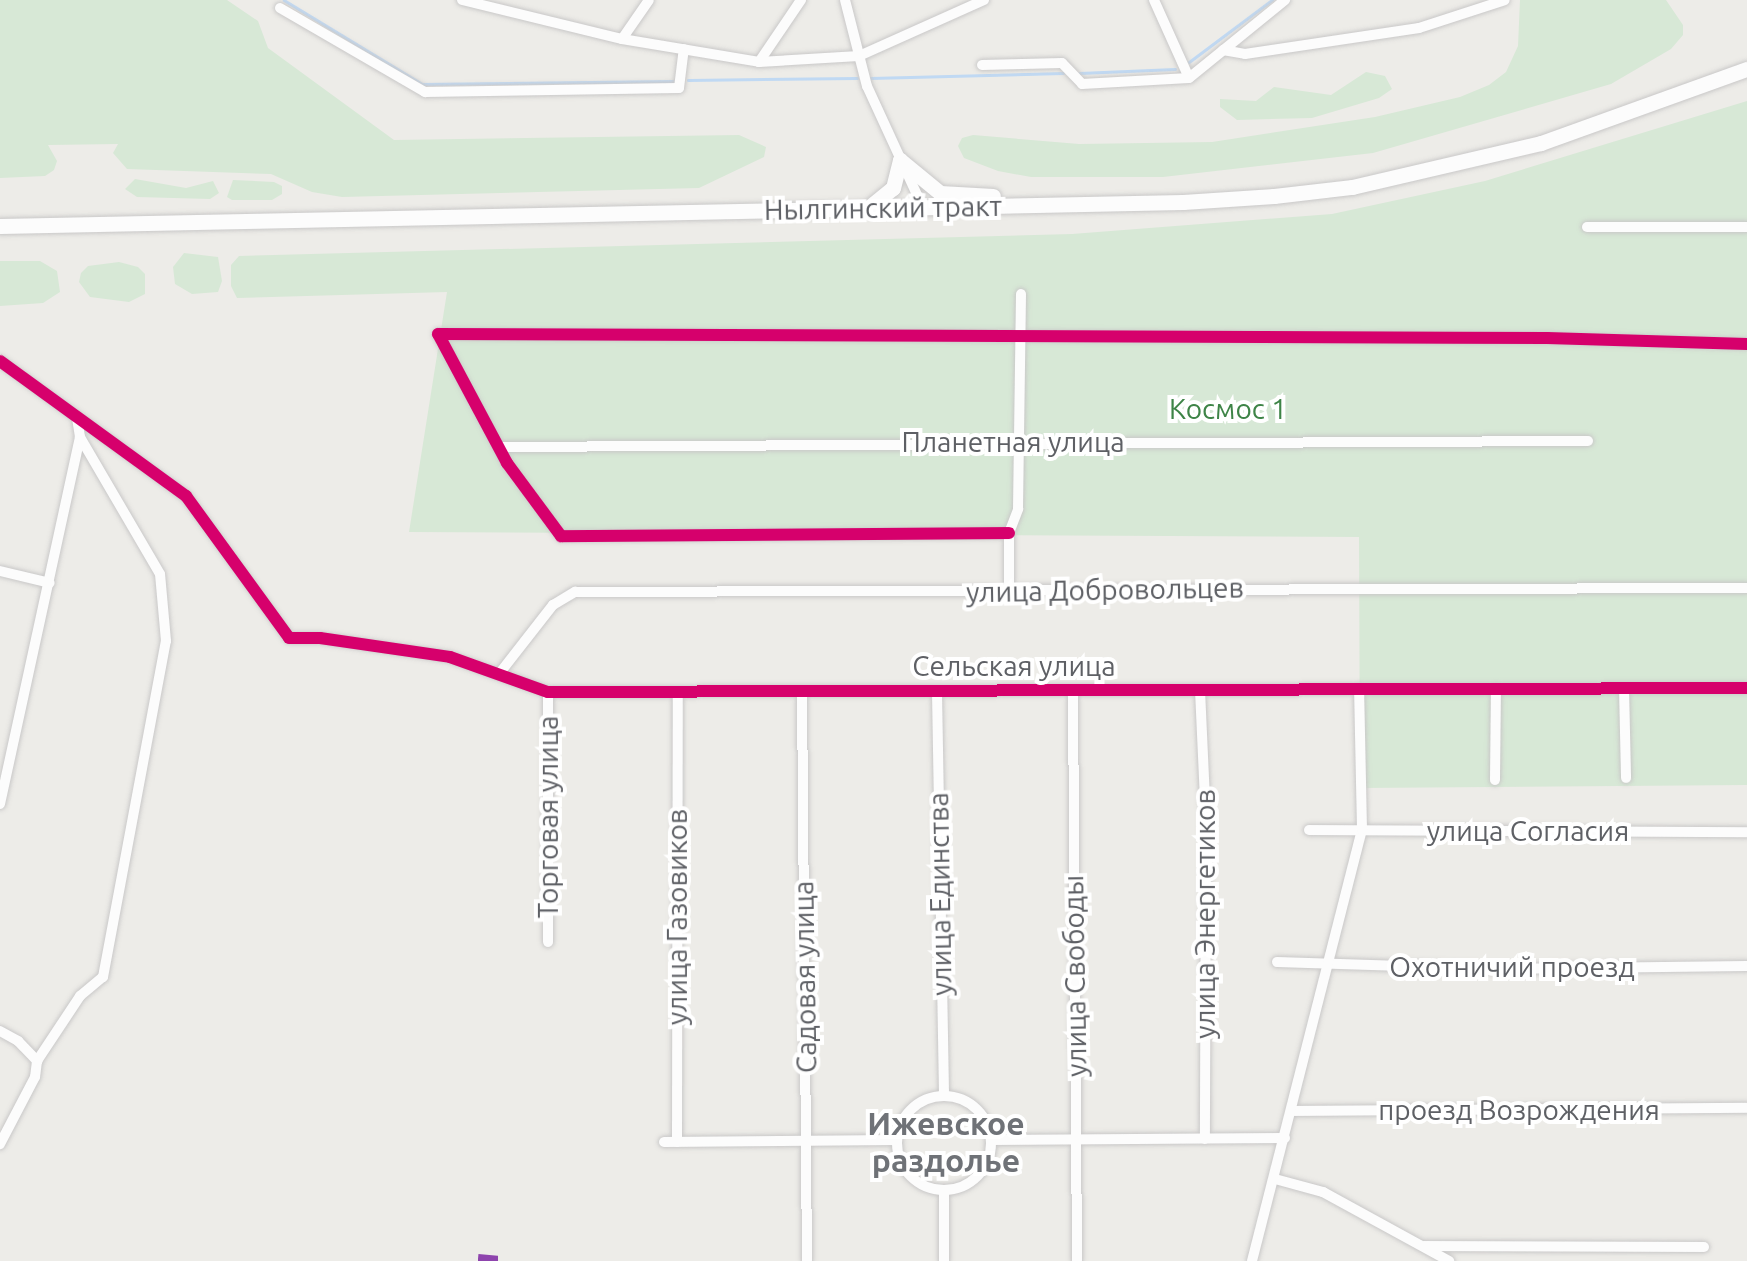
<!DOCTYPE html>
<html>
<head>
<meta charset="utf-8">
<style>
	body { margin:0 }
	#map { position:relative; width:1747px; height:1261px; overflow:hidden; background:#edece8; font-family:Ubuntu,sans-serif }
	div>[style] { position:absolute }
	.green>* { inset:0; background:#d7e8d6 }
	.stream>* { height:2.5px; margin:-1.25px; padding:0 1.25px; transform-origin:1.25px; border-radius:1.25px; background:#c0d9f3 }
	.roads { filter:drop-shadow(0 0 2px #c9c8c8) drop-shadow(0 0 2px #c9c8c8) }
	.street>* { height:10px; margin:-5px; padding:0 5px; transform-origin:5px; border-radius:5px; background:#fcfcfc }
	.street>.ring { margin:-5px; padding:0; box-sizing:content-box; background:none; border:10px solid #fcfcfc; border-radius:50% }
	.secondary>* { height:15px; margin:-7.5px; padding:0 7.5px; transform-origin:7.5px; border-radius:7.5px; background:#fcfcfc }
	.quiet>* { height:10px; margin-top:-5px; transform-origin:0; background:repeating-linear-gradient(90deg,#8e44ad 0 20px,transparent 0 30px) }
	.cycleway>* { height:12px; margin:-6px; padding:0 6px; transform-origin:6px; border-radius:6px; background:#d6006c }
	span { translate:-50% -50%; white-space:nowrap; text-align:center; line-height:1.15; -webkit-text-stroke:8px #fff; paint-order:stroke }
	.street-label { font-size:28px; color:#5e6065 }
	.park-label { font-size:28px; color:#3e8447 }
	.quarter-label { font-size:32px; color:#6f7277; font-weight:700 }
</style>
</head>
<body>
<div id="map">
	<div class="green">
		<i style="clip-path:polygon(0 0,227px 0,258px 21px,268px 48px,394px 140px,739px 135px,766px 147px,764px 157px,699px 188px,342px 197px,312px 192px,271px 174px,127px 169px,113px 153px,118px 144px,48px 145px,57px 161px,54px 170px,45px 176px,0 178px)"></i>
		<i style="clip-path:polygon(1520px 0,1666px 0,1683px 25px,1683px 35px,1671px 49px,1611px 84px,1373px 153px,1163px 177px,1031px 177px,998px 171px,964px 158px,958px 146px,962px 138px,973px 135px,1079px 144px,1212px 142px,1375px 117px,1460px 97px,1489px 85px,1506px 72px,1518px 46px)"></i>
		<i style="clip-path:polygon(1366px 72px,1385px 76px,1392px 89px,1379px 98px,1312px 118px,1237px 120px,1220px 107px,1220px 99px,1256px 101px,1274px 87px,1331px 95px)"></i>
		<i style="clip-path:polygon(1747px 101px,1747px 785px,1360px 788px,1359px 537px,409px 532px,447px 292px,237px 298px,231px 286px,231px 265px,239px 256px,1072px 234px,1332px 214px,1485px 181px)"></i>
		<i style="clip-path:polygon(135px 179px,186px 188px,213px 181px,219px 193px,210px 199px,137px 197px,125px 189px)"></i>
		<i style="clip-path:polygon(233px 180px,274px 182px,282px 186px,282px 194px,272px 200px,232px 200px,227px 197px)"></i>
		<i style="clip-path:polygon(184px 253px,218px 257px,222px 281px,218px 292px,192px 294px,175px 284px,173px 267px)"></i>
		<i style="clip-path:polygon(0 261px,40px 261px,57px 271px,60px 292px,43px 303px,0 306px)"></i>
		<i style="clip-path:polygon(119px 262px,138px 267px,145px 274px,145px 294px,129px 302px,90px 297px,79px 282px,81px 273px,88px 266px)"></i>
	</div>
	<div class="stream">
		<i style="left:284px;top:0;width:162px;rotate:31.3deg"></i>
		<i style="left:422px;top:84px;width:251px;rotate:-0.7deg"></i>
		<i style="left:1189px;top:62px;width:104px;rotate:-36.8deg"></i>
		<i style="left:1080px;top:73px;width:95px;rotate:-2.4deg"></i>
		<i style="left:871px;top:78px;width:192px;rotate:-1.5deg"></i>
		<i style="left:688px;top:80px;width:169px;rotate:-0.7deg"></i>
	</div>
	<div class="roads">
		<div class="street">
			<i style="left:462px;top:0;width:165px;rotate:13.7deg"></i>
			<i style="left:622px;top:39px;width:139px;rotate:9.5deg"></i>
			<i style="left:759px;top:62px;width:100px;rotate:-3.4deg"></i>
			<i style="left:859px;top:56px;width:137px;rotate:-24.1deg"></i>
			<i style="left:845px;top:0;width:89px;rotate:75.7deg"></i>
			<i style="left:867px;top:86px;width:134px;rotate:65.3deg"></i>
			<i style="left:1154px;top:0;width:85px;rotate:65.8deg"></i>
			<i style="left:280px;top:8px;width:168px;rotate:30.1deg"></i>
			<i style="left:425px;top:92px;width:254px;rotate:-0.9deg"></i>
			<i style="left:679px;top:88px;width:39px;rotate:-83deg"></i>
			<i style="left:622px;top:39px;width:47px;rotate:-55.3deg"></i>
			<i style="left:1223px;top:50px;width:22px;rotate:10deg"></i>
			<i style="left:1245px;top:54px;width:176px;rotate:-8.5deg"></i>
			<i style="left:1419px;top:28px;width:90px;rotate:-18deg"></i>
			<i style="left:759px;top:62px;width:75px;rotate:-55.9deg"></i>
			<i style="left:982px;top:65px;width:80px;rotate:-1.4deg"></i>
			<i style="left:1062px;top:63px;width:29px;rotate:46deg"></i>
			<i style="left:1082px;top:84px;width:107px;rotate:-3.2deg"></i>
			<i style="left:1189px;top:78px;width:124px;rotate:-39.1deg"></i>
			<i style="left:1587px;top:227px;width:160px"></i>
			<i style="left:0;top:361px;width:230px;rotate:36deg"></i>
			<i style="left:186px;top:496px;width:175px;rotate:54deg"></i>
			<i style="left:289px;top:638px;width:31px"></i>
			<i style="left:320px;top:638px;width:131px;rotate:8.3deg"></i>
			<i style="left:450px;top:657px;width:104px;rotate:19.7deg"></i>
			<i style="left:548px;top:692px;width:1199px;rotate:-0.19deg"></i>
			<i style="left:499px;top:447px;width:1089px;rotate:-0.32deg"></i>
			<i style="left:1009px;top:533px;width:448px;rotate:179.6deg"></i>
			<i style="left:561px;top:536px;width:91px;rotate:-126.5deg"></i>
			<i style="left:507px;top:463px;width:146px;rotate:-118.1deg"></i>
			<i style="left:438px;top:334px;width:1109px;rotate:0.21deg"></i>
			<i style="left:1547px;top:338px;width:200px;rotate:1.7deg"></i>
			<i style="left:0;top:571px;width:51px;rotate:13.5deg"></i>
			<i style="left:1009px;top:593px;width:60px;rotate:-90deg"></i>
			<i style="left:1009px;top:533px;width:26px;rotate:-69deg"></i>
			<i style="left:1018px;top:509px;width:215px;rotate:-89.2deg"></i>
			<i style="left:499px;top:674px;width:88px;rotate:-52deg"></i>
			<i style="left:553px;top:605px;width:26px;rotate:-31deg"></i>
			<i style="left:575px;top:592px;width:1172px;rotate:-0.2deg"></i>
			<i style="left:1624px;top:688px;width:90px;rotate:88.7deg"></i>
			<i style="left:1200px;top:690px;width:133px;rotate:87.4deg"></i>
			<i style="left:1206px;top:823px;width:316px;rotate:90.2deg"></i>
			<i style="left:1073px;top:691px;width:570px;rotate:89.6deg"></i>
			<i style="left:548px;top:692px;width:250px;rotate:90deg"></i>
			<i style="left:802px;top:692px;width:569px;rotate:89.5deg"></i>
			<i style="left:937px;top:692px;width:404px;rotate:89deg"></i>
			<i style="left:1495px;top:780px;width:92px;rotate:-89.4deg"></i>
			<i style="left:0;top:804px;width:375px;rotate:-77.7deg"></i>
			<i style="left:1309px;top:830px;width:438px;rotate:0.3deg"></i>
			<i style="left:1277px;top:962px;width:220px;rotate:1.8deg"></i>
			<i style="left:1497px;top:969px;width:250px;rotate:-0.7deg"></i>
			<i style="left:0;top:1031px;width:21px;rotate:29deg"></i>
			<i style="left:18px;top:1041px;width:28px;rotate:46deg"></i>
			<i style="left:37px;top:1061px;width:16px;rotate:97deg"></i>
			<i style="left:35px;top:1077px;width:76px;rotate:117.6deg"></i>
			<i style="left:37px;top:1061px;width:78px;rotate:-56.5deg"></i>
			<i style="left:80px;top:996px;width:30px;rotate:-40deg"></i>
			<i style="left:103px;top:977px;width:342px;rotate:-79.4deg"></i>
			<i style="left:166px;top:641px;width:67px;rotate:-95.1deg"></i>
			<i style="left:160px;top:574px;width:159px;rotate:-120.3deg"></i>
			<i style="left:80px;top:437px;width:19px;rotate:-99deg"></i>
			<i class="ring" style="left:897px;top:1096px;width:84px;height:84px"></i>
			<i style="left:1292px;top:1111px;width:455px;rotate:-0.4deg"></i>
			<i style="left:991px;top:1140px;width:294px;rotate:-0.4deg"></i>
			<i style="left:664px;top:1142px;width:232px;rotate:-0.5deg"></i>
			<i style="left:677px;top:1142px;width:450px;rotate:-89.9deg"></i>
			<i style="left:1275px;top:1179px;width:50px;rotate:15.2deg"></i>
			<i style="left:1323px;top:1192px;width:144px;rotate:28.7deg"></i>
			<i style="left:1424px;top:1246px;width:280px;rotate:0.2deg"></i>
			<i style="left:944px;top:1261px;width:70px;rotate:-90deg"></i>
			<i style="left:1252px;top:1261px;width:446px;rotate:-75.7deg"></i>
			<i style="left:1362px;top:829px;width:141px;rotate:-91.2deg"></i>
		</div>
		<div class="secondary">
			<i style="left:900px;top:160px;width:52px;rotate:39.5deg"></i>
			<i style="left:940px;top:193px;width:53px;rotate:3.2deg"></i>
			<i style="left:868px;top:208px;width:32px;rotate:-39deg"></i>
			<i style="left:893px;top:188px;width:29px;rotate:-76deg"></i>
			<i style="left:0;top:226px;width:1183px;rotate:-1.16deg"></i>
			<i style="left:1183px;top:202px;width:91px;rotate:-3.8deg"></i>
			<i style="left:1274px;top:196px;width:79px;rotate:-6.6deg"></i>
			<i style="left:1352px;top:187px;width:194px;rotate:-13.1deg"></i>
			<i style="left:1541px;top:143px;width:219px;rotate:-19.8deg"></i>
		</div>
	</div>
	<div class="quiet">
		<i style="left:478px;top:1259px;width:22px;rotate:5deg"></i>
	</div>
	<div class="cycleway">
		<i style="left:0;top:361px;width:230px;rotate:36deg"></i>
		<i style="left:186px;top:496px;width:175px;rotate:54deg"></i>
		<i style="left:289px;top:638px;width:31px"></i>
		<i style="left:320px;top:638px;width:131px;rotate:8.3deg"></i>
		<i style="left:450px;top:657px;width:104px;rotate:19.7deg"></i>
		<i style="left:548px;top:692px;width:1199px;rotate:-0.19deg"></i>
		<i style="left:1009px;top:533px;width:448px;rotate:179.6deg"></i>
		<i style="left:561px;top:536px;width:91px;rotate:-126.5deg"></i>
		<i style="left:507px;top:463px;width:146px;rotate:-118.1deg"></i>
		<i style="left:438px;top:334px;width:1109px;rotate:0.21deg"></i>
		<i style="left:1547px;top:338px;width:200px;rotate:1.7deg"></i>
	</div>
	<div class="street-label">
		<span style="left:883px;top:208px;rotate:-1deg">Нылгинский тракт</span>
		<span style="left:1013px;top:442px">Планетная улица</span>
		<span style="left:1105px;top:590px;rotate:-1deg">улица Добровольцев</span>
		<span style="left:1014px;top:666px">Сельская улица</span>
		<span style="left:548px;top:817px;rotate:-90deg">Торговая улица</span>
		<span style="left:1528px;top:831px">улица Согласия</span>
		<span style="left:940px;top:894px;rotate:-91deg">улица Единства</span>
		<span style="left:1205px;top:914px;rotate:-90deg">улица Энергетиков</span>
		<span style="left:677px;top:917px;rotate:-90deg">улица Газовиков</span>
		<span style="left:1512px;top:967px">Охотничий проезд</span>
		<span style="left:1075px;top:976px;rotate:-91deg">улица Свободы</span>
		<span style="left:805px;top:977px;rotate:-91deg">Садовая улица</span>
		<span style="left:1519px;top:1110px">проезд Возрождения</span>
	</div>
	<div class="park-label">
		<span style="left:1228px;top:409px">Космос 1</span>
	</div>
	<div class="quarter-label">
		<span style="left:946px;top:1142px">Ижевское<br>раздолье</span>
	</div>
</div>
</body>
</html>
